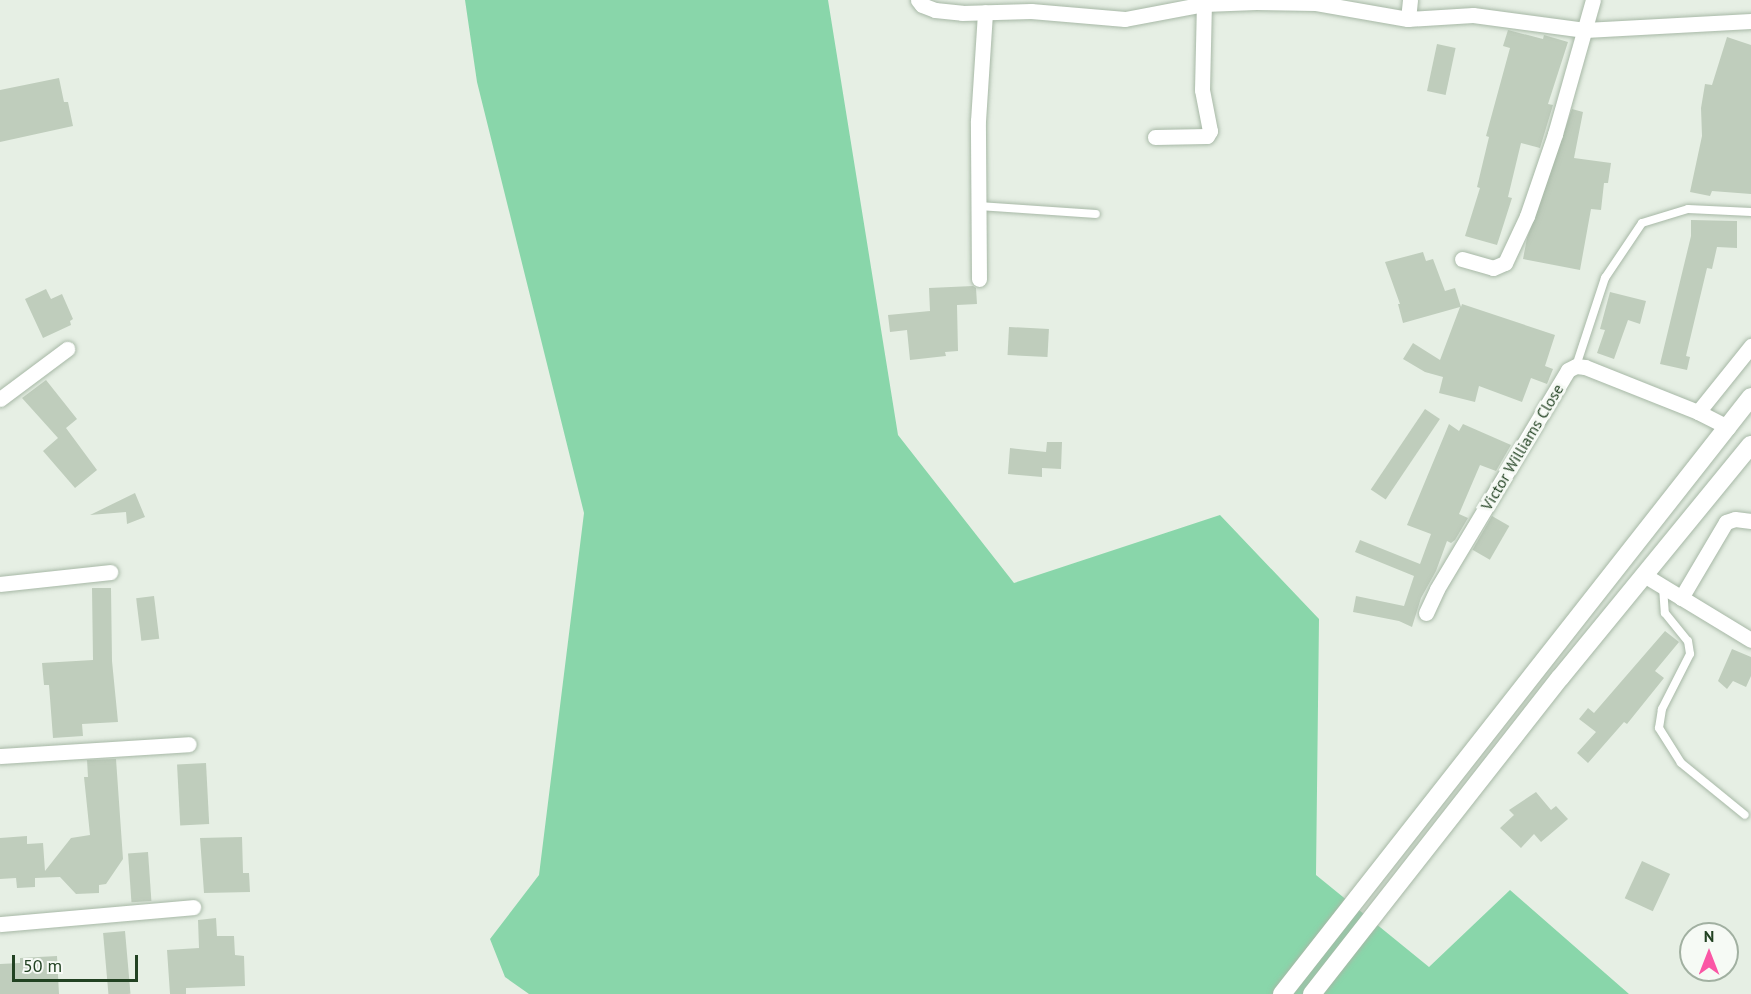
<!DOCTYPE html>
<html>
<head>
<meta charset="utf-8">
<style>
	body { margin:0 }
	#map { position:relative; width:1751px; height:994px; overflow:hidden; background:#e6efe4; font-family:"PT Sans",sans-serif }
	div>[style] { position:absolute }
	.water>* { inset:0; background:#89d6aa }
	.building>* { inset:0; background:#bfcdbc; transform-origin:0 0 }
	.roads { filter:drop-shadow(0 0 2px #a7b8a6) drop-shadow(0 0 2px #a7b8a6) }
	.service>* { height:8px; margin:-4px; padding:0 4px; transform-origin:4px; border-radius:4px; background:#fff }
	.minor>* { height:15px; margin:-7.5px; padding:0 7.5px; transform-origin:7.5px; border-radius:7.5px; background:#fff }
	.secondary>* { height:18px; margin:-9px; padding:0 9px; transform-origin:9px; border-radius:9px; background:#fff }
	span { translate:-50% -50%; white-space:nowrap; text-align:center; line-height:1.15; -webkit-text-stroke:6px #f6faf5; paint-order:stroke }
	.street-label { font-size:16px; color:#224222 }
	.north { position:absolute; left:1679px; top:922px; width:60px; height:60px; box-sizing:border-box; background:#f6faf5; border:2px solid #a1b0a1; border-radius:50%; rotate:0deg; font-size:16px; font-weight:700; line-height:24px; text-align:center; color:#224222 }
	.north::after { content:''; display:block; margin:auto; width:21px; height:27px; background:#fa56a5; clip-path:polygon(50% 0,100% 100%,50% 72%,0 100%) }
	.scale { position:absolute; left:12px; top:955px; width:126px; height:27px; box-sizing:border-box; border:3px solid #224222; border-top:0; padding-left:8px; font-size:18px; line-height:21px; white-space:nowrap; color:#224222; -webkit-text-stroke:4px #f6faf5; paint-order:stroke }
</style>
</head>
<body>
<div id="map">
	<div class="water">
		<i style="clip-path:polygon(465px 0,828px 0,898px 435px,1014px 583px,1220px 515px,1319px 619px,1316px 875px,1429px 967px,1510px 890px,1629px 994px,529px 994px,505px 977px,490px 939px,539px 875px,584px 513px,477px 82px)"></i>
	</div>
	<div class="building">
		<i style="clip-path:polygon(1508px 30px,1543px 39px,1544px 35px,1568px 42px,1548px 104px,1553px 105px,1540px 148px,1521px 143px,1508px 197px,1512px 198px,1497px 245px,1465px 236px,1480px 188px,1477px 187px,1489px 137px,1486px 136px,1510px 48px,1503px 46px)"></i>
		<i style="clip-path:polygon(1727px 37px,1751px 45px,1751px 194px,1712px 191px,1710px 196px,1690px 192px,1702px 136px,1701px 108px,1705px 84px,1712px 85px)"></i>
		<i style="left:1437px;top:44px;width:19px;height:48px;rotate:12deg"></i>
		<i style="clip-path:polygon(59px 78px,64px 102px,68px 102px,73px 126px,0 142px,0 90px)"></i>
		<i style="clip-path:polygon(1572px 109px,1583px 112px,1574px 158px,1611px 163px,1608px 183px,1604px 183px,1601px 210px,1591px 209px,1580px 270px,1523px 259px,1527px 238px)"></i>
		<i style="clip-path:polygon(1691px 220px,1737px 221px,1737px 248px,1717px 247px,1712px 269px,1707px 268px,1686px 356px,1690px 357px,1687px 370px,1660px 364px,1691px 236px)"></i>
		<i style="clip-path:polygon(1423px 252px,1426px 261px,1433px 259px,1445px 291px,1455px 288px,1461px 307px,1462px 304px,1555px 335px,1545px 366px,1553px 369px,1547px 384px,1531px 378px,1522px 402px,1479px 386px,1475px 402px,1439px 393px,1443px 377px,1425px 372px,1403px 359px,1413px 343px,1440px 360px,1460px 307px,1403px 323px,1398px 304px,1400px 304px,1385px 262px)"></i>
		<i style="clip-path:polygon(973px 286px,976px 288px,977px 304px,957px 305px,958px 351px,945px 352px,946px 356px,910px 360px,907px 330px,890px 332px,888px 315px,930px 311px,929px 288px)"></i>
		<i style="clip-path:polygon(46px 289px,51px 299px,62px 294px,73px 319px,70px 321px,71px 325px,43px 338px,25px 299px)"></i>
		<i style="clip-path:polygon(1610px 292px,1646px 301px,1640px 324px,1628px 320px,1614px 359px,1597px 353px,1605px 330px,1600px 329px)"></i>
		<i style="left:1009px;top:327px;width:40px;height:28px;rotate:3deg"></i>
		<i style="clip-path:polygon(46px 380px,77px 419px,66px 428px,97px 470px,75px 488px,43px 451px,58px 438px,22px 398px)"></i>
		<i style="left:1425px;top:409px;width:18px;height:97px;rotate:34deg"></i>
		<i style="clip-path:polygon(1449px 424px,1459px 431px,1463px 424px,1511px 445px,1496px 471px,1480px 465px,1459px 514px,1468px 518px,1455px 540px,1451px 543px,1447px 541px,1436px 571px,1421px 598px,1412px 627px,1399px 621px,1353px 612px,1356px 596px,1404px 606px,1414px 576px,1355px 552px,1360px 540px,1420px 564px,1431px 534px,1407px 525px)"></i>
		<i style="clip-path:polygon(1047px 442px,1062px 442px,1061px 469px,1042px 468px,1042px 477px,1008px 474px,1010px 448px,1046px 452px)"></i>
		<i style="clip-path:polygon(135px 493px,145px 517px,127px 524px,126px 512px,90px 515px)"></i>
		<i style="left:1492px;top:516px;width:20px;height:39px;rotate:30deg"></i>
		<i style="clip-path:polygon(92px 588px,111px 588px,112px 661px,118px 722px,82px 724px,83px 736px,53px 738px,49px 685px,44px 685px,42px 663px,93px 660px)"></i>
		<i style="left:154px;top:596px;width:43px;height:18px;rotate:83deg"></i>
		<i style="clip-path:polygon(1665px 631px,1679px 642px,1655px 671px,1664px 678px,1627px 724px,1624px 722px,1588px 763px,1577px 753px,1596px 732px,1579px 719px,1588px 708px,1594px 713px)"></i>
		<i style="clip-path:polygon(1732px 649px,1751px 657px,1751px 676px,1746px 687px,1733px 681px,1727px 689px,1718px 681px)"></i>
		<i style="clip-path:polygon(116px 759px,123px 859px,106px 884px,99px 885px,99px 893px,76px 894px,60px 877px,35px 878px,35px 887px,17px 888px,16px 878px,0 879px,0 838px,27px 836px,27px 844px,43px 843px,45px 871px,71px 838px,90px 835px,84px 777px,88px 777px,87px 760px)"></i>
		<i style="left:206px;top:763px;width:61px;height:29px;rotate:87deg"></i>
		<i style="clip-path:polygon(1536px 792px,1551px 810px,1556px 806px,1568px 819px,1541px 842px,1534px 834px,1521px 848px,1500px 828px,1514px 815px,1509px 810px)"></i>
		<i style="clip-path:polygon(242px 837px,243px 873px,249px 873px,250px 892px,204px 893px,200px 838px)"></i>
		<i style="left:148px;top:852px;width:49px;height:20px;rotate:86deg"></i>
		<i style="left:1642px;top:861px;width:31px;height:41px;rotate:25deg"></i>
		<i style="clip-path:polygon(216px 918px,217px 936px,234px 936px,235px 955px,244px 956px,245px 986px,186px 988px,186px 994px,170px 994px,167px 950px,199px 948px,198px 920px)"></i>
		<i style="left:125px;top:931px;width:63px;height:22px;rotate:85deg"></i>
		<i style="clip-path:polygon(57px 956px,59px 994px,0 994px,0 964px,20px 963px,20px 958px)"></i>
	</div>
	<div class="roads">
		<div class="service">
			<i style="left:979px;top:206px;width:117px;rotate:3.9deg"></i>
			<i style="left:1576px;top:366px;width:93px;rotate:-71.8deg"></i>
			<i style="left:1605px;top:278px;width:66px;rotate:-56.1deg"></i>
			<i style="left:1642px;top:223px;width:48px;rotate:-16.9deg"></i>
			<i style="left:1688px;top:209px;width:63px;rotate:2.7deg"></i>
			<i style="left:1663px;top:587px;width:26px;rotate:86deg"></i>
			<i style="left:1665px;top:613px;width:36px;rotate:51deg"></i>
			<i style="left:1688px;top:641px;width:13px;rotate:81deg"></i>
			<i style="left:1690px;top:654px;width:62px;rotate:117deg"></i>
			<i style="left:1662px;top:709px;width:19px;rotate:99deg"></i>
			<i style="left:1659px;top:728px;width:41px;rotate:57.8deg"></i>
			<i style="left:1681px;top:763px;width:82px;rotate:39.1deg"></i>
		</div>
		<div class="minor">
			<i style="left:918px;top:0;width:6px;rotate:51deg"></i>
			<i style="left:922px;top:5px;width:14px;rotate:21deg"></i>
			<i style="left:935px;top:10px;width:27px;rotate:6deg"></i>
			<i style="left:962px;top:13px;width:69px;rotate:-1.7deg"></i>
			<i style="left:1031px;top:11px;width:94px;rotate:4.9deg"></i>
			<i style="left:1125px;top:19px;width:80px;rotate:-10.8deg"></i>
			<i style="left:1204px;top:4px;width:52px;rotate:-2.2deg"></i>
			<i style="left:1256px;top:2px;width:60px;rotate:1deg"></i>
			<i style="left:1316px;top:3px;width:93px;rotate:9.9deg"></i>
			<i style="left:1408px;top:19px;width:65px;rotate:-3.5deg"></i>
			<i style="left:1473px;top:15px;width:113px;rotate:7.6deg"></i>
			<i style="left:1585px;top:30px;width:166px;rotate:-3.1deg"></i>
			<i style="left:1408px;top:19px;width:19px;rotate:-84deg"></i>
			<i style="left:1155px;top:137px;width:52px;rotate:-1.1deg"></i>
			<i style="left:1207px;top:136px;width:6px;rotate:-59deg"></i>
			<i style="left:1210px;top:131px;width:42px;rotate:-101deg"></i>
			<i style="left:1202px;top:90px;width:86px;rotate:-88.7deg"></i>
			<i style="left:1462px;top:259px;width:32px;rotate:16deg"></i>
			<i style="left:1493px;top:268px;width:13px;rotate:-23deg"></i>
			<i style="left:1505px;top:263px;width:52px;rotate:-64.9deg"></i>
			<i style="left:1527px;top:216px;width:87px;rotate:-71.1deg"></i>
			<i style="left:1555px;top:134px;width:139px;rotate:-74.2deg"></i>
			<i style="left:979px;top:279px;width:158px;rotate:-90.4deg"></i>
			<i style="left:978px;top:121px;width:109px;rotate:-86.3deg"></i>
			<i style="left:0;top:399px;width:84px;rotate:-36.7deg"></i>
			<i style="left:1698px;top:412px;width:85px;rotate:-51.2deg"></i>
			<i style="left:1644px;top:575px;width:125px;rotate:31.3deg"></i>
			<i style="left:0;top:584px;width:111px;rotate:-6.2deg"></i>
			<i style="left:1681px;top:598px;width:88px;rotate:-59.4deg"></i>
			<i style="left:1726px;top:522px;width:9px;rotate:-18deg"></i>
			<i style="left:1735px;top:519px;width:16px;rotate:7deg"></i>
			<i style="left:1426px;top:613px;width:26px;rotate:-65deg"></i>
			<i style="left:1437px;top:589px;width:255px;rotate:-59.1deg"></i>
			<i style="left:1568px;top:370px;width:9px;rotate:-27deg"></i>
			<i style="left:1576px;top:366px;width:9px;rotate:6deg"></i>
			<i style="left:1585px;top:367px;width:122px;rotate:21.7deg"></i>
			<i style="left:1698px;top:412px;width:34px;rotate:27deg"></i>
			<i style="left:0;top:756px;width:189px;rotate:-3.6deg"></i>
			<i style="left:0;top:924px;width:194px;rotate:-5deg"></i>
		</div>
		<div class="secondary">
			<i style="left:1282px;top:994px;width:759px;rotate:-51.85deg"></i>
			<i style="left:1312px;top:994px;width:402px;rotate:-51.9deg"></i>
			<i style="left:1560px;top:678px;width:301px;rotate:-50.7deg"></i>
		</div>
	</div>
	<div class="street-label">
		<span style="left:1522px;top:447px;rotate:-59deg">Victor Williams Close</span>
	</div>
	<div class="north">N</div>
	<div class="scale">50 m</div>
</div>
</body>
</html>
